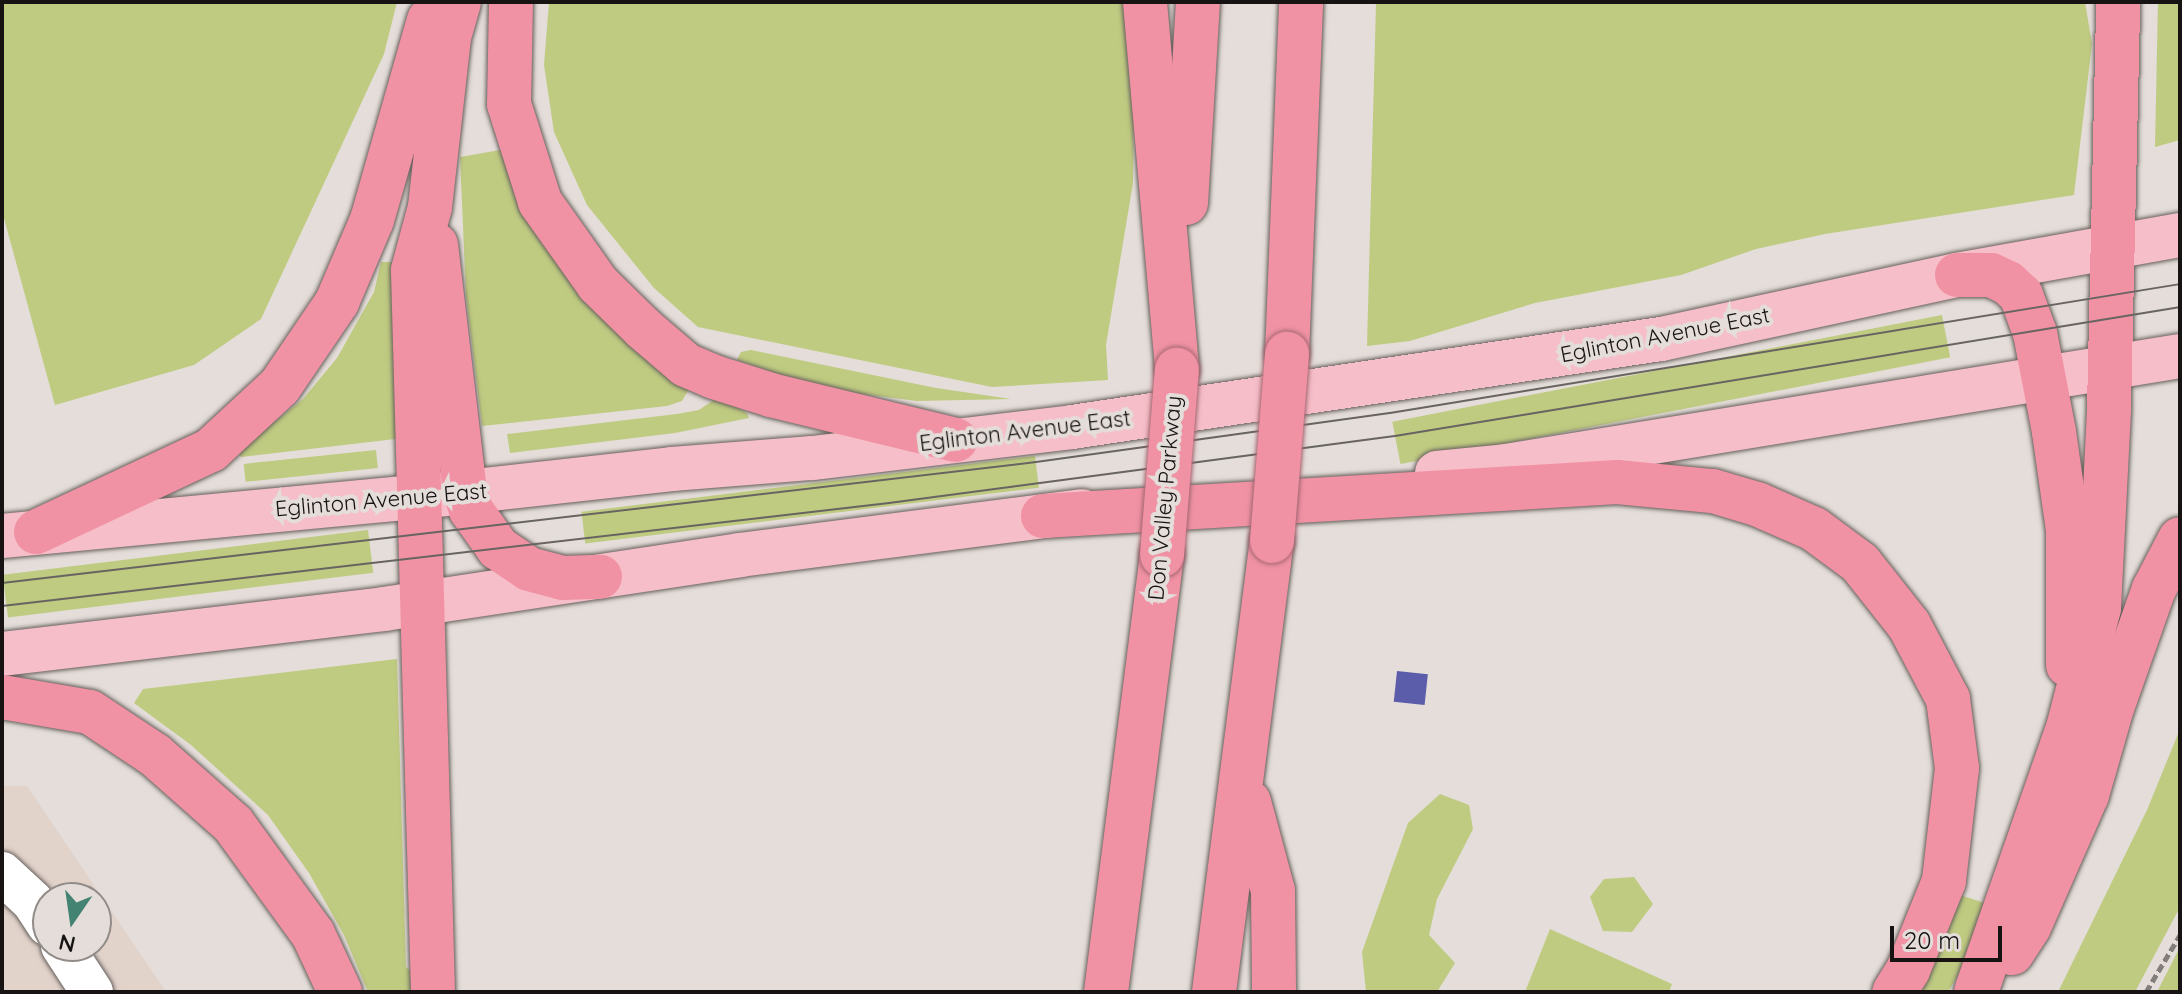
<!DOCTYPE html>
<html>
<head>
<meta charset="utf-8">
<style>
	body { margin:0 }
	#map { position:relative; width:2182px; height:994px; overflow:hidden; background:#e4ddd9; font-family:Quicksand,sans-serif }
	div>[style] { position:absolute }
	.built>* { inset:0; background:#e1d2ca }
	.green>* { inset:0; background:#bfcb81; transform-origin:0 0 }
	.building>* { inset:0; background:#5b5dab; transform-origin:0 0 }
	.path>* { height:5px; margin-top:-2.5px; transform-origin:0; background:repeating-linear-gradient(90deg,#837e7b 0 8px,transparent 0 12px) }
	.roads { filter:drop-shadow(0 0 2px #66605c) drop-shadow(0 0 2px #66605c) }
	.minor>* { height:42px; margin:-21px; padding:0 21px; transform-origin:21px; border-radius:21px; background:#fff }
	.major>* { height:44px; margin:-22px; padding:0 22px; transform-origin:22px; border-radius:22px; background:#f6bec8 }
	.highway>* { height:44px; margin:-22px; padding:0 22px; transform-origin:22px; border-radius:22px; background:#f092a4 }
	.tram>* { height:2px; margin:-1px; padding:0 1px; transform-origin:1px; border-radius:1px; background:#686461 }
	.bridges { filter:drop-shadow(0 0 2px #a46671) drop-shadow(0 0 2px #a46671) }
	.highway-bridge>* { height:44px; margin:-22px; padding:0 22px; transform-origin:22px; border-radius:22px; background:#f092a4 }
	span { translate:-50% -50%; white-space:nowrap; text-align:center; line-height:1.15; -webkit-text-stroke:8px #e4ddd9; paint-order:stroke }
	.street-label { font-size:22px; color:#161312 }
	.frame { position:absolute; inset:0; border:4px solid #161312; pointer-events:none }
	.north { position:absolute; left:32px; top:882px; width:80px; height:80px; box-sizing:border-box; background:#e4ddd9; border:2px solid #928c89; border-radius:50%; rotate:193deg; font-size:22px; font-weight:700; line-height:32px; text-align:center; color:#161312 }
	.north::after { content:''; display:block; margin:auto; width:28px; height:36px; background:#438372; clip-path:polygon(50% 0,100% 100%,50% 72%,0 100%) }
	.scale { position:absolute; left:1890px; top:926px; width:112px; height:36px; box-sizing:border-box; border:4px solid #161312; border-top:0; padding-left:10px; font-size:24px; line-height:28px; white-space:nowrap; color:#161312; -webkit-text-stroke:6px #e4ddd9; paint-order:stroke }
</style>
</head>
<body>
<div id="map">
	<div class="built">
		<i style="clip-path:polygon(evenodd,2px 786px,27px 786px,166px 992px,2px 992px,2px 786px,48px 898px,96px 898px,96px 946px,48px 946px,48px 898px)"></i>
	</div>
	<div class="green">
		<i style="clip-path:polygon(2px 2px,397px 2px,384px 54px,261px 319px,194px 365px,55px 405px,2px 211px)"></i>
		<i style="clip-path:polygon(549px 2px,1130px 2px,1134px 76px,1133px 183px,1106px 345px,1108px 380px,992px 387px,698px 327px,654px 288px,587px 205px,554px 132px,544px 65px)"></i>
		<i style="clip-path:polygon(1376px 2px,2085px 2px,2092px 44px,2074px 195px,1825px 234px,1756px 249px,1681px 275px,1535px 303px,1410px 341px,1367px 346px)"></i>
		<i style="clip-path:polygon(2158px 2px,2180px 2px,2180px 140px,2155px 147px)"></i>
		<i style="clip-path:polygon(500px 150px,523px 206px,689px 389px,682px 401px,667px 406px,482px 426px,466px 296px,460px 157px)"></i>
		<i style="clip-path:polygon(381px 262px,398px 262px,404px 438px,241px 457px,237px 452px,303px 399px,337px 358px,374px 292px)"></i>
		<i style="left:1942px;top:315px;width:43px;height:560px;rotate:79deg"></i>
		<i style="clip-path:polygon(751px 350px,936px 388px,1011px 399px,917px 401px,822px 389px,737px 360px,741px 352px)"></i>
		<i style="clip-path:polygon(718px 397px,747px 413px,749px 418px,675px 433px,510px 453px,507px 434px,677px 414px,699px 410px)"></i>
		<i style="left:376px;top:450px;width:18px;height:133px;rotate:84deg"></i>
		<i style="left:1035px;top:456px;width:32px;height:457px;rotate:83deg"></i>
		<i style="left:368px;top:530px;width:43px;height:368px;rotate:83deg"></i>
		<i style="clip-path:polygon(397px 659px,406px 967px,415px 974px,416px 992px,368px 992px,344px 935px,309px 873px,268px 815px,191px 745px,134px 703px,143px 689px)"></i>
		<i style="clip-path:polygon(2180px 729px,2180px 907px,2135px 992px,2058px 992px,2147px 810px)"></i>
		<i style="clip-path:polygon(1440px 794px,1469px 805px,1473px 829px,1437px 899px,1429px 935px,1455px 963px,1437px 992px,1366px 992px,1362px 952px,1408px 823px)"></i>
		<i style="clip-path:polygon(1634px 877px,1653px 904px,1632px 932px,1603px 931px,1590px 897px,1604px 879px)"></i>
		<i style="clip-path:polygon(1960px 895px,1991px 905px,1974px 948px,1948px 992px,1916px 992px)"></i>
		<i style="clip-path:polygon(1550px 929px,1672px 984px,1669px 992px,1525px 992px)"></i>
		<i style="clip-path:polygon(2180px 947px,2180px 992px,2157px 992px)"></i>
	</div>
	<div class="building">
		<i style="left:1397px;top:671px;width:31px;height:31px;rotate:6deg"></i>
	</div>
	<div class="path">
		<i style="left:2146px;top:992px;width:66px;rotate:-59.2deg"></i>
	</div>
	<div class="roads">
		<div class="minor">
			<i style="left:2px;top:873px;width:42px;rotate:43.1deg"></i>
			<i style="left:33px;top:902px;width:27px;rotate:57deg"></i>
			<i style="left:62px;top:946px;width:55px;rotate:56.9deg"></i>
		</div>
		<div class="major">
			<i style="left:1437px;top:473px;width:69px;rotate:-5.8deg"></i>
			<i style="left:1506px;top:466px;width:683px;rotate:-9.27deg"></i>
			<i style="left:2px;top:536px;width:465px;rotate:-5.4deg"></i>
			<i style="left:465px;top:492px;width:208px;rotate:-6.3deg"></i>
			<i style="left:672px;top:469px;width:141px;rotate:-4.5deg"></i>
			<i style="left:813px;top:458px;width:261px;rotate:-6.8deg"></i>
			<i style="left:1072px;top:427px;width:596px;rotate:-8.5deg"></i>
			<i style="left:1661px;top:339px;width:303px;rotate:-12.2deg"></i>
			<i style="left:1957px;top:275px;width:227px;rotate:-10.2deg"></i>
			<i style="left:2px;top:654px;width:385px;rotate:-6.7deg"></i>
			<i style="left:384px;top:609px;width:360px;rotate:-8.6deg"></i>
			<i style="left:740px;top:555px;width:345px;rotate:-7.3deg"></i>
		</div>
		<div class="highway">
			<i style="left:511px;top:2px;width:102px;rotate:91.1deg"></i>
			<i style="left:509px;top:104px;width:103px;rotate:72.4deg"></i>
			<i style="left:540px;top:202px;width:100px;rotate:54.7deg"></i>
			<i style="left:598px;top:284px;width:64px;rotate:44.4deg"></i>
			<i style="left:644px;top:329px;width:55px;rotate:40.6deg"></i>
			<i style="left:686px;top:365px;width:30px;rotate:23deg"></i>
			<i style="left:714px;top:377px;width:60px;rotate:17.5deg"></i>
			<i style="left:771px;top:395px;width:190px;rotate:13.7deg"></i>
			<i style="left:1145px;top:2px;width:369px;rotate:85deg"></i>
			<i style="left:1186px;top:203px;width:201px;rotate:-86.6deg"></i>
			<i style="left:436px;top:245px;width:249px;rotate:83.3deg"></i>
			<i style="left:465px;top:492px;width:19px;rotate:72deg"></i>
			<i style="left:471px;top:510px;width:47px;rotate:54.6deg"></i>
			<i style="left:498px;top:548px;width:37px;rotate:34deg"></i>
			<i style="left:529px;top:569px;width:35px;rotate:15deg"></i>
			<i style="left:563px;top:578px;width:37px;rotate:-2deg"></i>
			<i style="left:1957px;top:275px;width:34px"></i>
			<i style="left:1991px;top:275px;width:19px;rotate:25deg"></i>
			<i style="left:2008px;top:283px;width:18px;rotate:43deg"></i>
			<i style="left:2021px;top:295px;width:40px;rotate:69.8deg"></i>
			<i style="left:2035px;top:333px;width:101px;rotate:79.1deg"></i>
			<i style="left:2054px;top:432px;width:99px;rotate:81.9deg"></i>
			<i style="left:2068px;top:530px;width:135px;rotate:90deg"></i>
			<i style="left:1287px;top:354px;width:352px;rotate:-87.7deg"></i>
			<i style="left:1043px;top:516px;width:575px;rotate:-3.39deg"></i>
			<i style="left:1617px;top:482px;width:96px;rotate:5.4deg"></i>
			<i style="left:1713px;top:491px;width:46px;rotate:16.5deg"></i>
			<i style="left:1757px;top:504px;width:62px;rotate:23.7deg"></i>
			<i style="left:1814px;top:529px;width:57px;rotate:36.5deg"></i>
			<i style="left:1860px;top:563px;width:79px;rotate:51.7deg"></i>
			<i style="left:1909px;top:625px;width:84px;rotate:62.2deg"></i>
			<i style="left:1948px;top:699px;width:70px;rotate:82.6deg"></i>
			<i style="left:1957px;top:768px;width:114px;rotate:96.6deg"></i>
			<i style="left:1944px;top:881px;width:96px;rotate:112deg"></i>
			<i style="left:1908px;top:970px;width:26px;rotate:122deg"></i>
			<i style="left:36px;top:532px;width:193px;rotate:-25.1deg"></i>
			<i style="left:211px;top:450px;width:94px;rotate:-42.8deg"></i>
			<i style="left:280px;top:386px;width:102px;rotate:-55.8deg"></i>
			<i style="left:337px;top:302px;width:89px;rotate:-66.9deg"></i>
			<i style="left:372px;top:220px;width:208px;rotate:-74.1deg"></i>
			<i style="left:2px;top:697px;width:89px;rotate:9.7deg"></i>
			<i style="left:90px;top:712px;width:78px;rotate:33.5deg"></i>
			<i style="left:155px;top:755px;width:104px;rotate:41.5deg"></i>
			<i style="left:233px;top:824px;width:136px;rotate:54deg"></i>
			<i style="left:313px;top:934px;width:64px;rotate:65deg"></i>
			<i style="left:1249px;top:802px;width:92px;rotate:74.9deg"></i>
			<i style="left:1273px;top:891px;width:101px;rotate:89.4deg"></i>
			<i style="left:2012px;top:953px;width:31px;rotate:-57deg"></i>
			<i style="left:2029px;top:927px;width:144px;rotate:-66.3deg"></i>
			<i style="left:2087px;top:795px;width:91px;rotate:-74deg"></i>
			<i style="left:2112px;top:708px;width:126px;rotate:-70.6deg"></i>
			<i style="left:2154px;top:589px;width:56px;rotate:-62.5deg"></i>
			<i style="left:433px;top:992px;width:722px;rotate:-91.59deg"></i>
			<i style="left:413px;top:270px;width:65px;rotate:-74.9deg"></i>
			<i style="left:430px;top:207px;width:171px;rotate:-83.6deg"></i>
			<i style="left:449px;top:37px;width:36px;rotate:-74deg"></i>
			<i style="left:1106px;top:992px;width:441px;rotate:-82.7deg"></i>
			<i style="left:1214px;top:992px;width:455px;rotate:-82.7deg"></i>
			<i style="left:1976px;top:992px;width:280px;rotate:-70.8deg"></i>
			<i style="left:2068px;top:728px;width:124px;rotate:-75.5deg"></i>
			<i style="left:2099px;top:608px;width:200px;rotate:-87.1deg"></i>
			<i style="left:2109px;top:408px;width:406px;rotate:-88.7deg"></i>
		</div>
	</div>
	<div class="tram">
		<i style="left:2px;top:583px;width:1041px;rotate:-6.67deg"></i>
		<i style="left:1036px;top:462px;width:357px;rotate:-7.9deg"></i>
		<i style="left:1390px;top:413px;width:800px;rotate:-9.27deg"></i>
		<i style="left:2px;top:606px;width:893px;rotate:-6.62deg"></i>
		<i style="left:889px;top:503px;width:510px;rotate:-7.54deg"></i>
		<i style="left:1395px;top:436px;width:796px;rotate:-9.33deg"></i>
	</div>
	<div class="bridges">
		<div class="highway-bridge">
			<i style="left:1272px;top:541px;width:188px;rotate:-85.4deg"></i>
			<i style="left:1162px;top:555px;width:186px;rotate:-85.4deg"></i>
		</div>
	</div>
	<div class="street-label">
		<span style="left:1665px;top:335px;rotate:-11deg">Eglinton Avenue East</span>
		<span style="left:1025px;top:431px;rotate:-7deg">Eglinton Avenue East</span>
		<span style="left:1165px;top:498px;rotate:-85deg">Don Valley Parkway</span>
		<span style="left:381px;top:500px;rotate:-5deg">Eglinton Avenue East</span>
	</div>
	<div class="frame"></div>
	<div class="north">N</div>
	<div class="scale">20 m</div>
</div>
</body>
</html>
